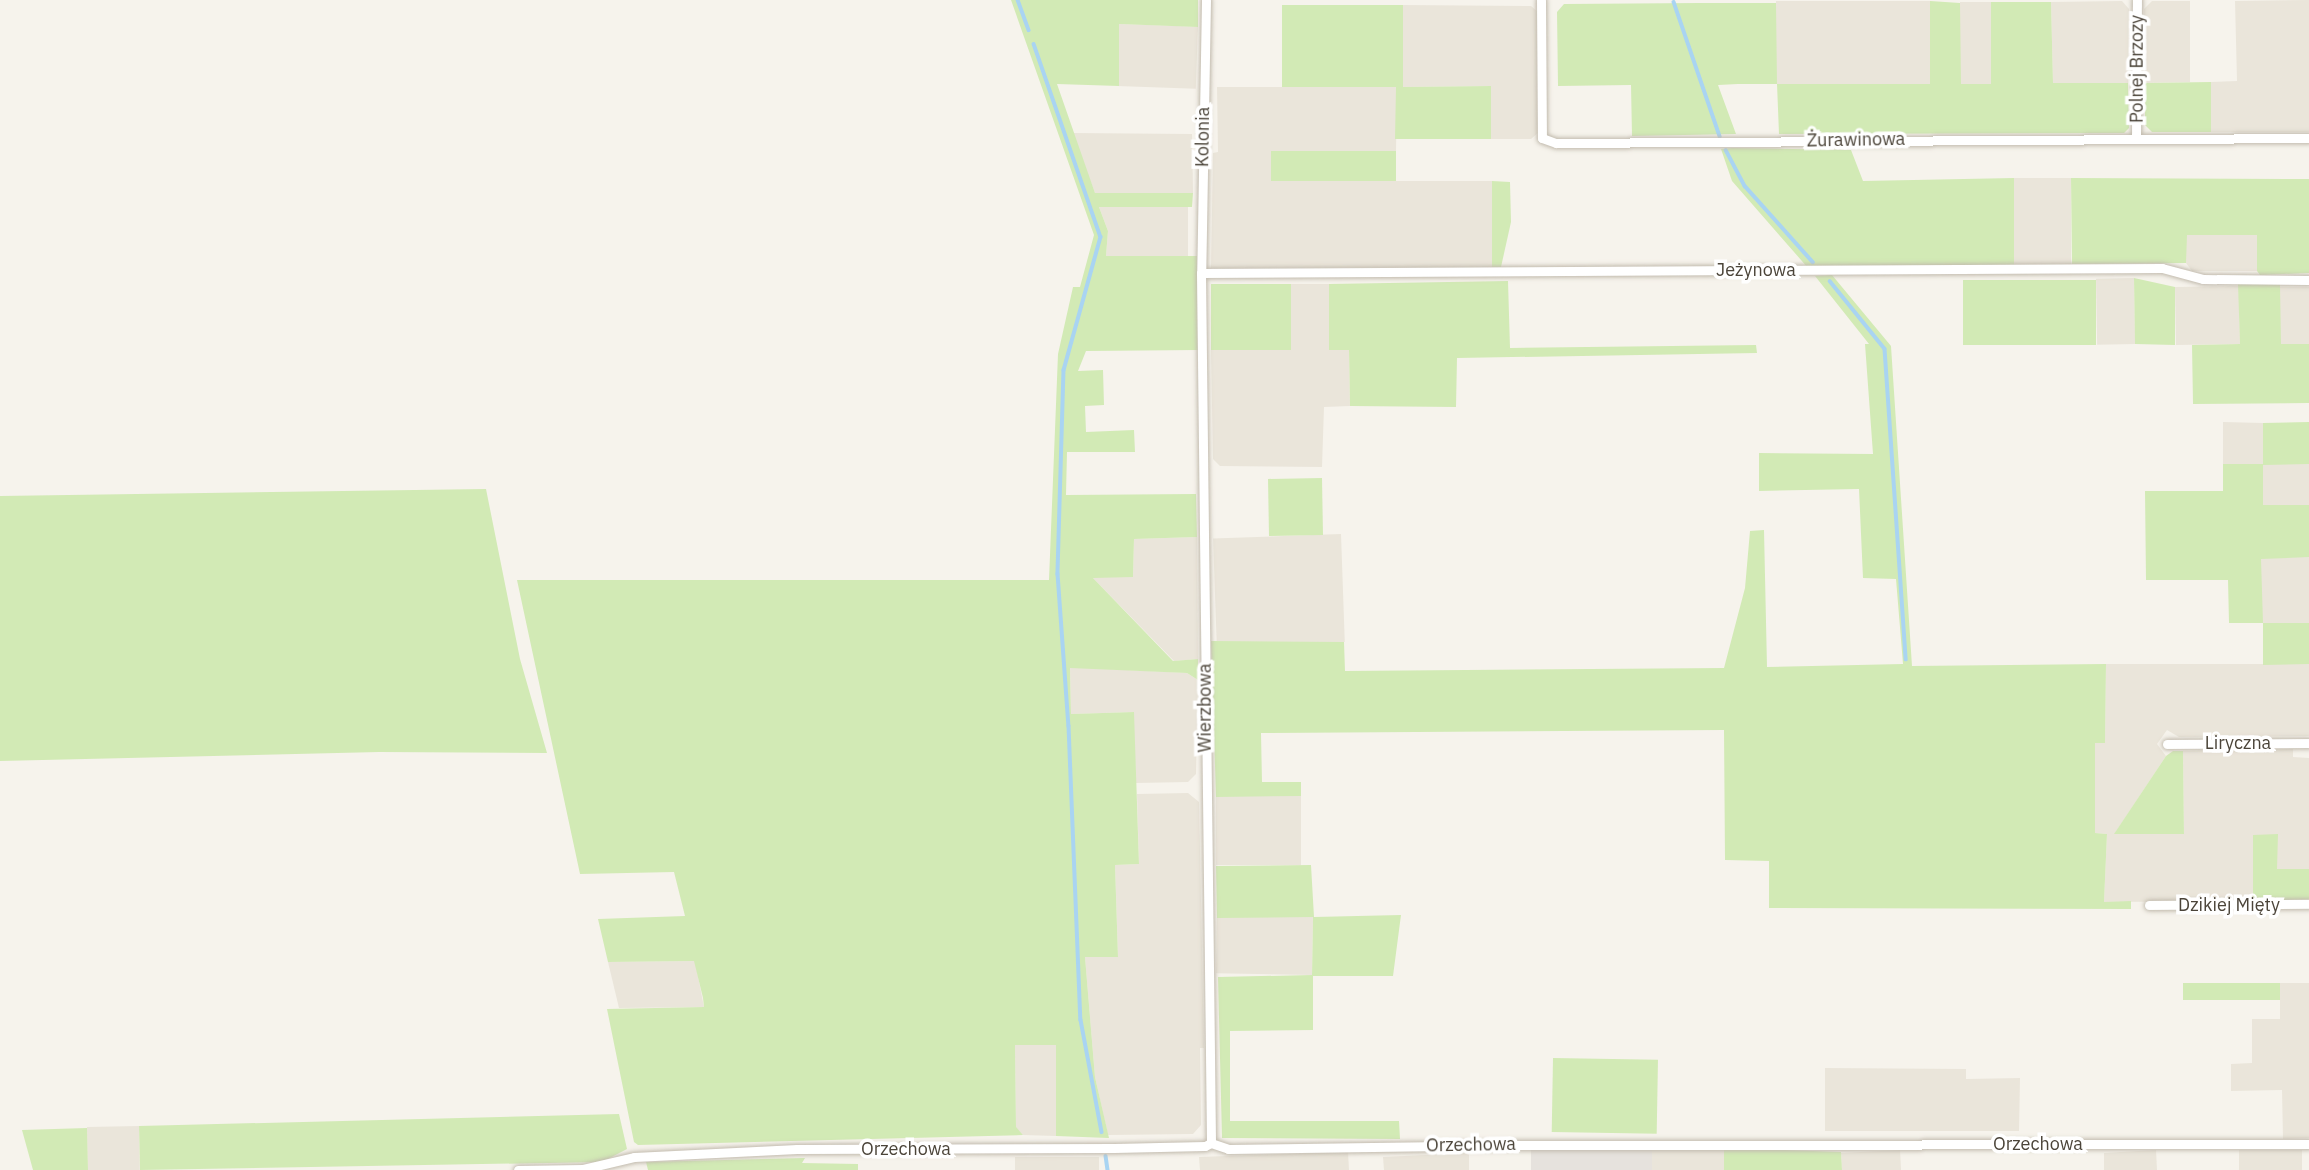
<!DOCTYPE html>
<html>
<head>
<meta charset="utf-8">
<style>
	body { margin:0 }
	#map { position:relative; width:2309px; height:1170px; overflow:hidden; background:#f6f3ec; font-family:"IBM Plex Sans",sans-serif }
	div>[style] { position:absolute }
	.residential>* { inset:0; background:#eae5da; transform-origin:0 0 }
	.industrial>* { inset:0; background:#e6e2dd; transform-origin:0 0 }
	.green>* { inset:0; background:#d2eab5; transform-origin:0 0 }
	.stream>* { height:3.5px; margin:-1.75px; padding:0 1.75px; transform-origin:1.75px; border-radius:1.75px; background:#a9d4f2 }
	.roads { filter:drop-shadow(0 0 2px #c2bbae) drop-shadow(0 0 2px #c2bbae) }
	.minor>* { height:9px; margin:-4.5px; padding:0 4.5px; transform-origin:4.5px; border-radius:4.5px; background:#fff }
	span { translate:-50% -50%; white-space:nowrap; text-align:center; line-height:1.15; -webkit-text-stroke:7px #fff; paint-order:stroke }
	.street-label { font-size:18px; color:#4b4439 }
</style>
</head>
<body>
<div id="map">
	<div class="residential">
		<i style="clip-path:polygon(2309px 0,2309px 132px,2211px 132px,2211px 82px,2237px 81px,2235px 1px)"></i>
		<i style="left:1930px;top:1px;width:83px;height:154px;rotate:90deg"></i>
		<i style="clip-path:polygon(2122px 1px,2129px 9px,2128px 83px,2053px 83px,2051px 2px)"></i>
		<i style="clip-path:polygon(2152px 1px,2190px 1px,2190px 82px,2145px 83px,2144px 9px)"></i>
		<i style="left:1991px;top:2px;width:82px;height:31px;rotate:90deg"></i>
		<i style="clip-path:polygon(1403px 5px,1531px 6px,1539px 13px,1540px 131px,1531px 139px,1491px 139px,1491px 86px,1403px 87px)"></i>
		<i style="left:1119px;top:24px;width:79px;height:62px;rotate:2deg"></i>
		<i style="clip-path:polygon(1217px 87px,1397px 87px,1396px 151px,1272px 152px,1272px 181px,1492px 181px,1492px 267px,1211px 268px,1213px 153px,1218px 152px)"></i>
		<i style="clip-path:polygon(1072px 133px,1192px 134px,1193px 193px,1095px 193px)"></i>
		<i style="left:2014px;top:178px;width:57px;height:87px"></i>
		<i style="clip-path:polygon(1099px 207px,1188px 207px,1188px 256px,1106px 256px,1108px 231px)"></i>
		<i style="clip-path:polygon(2186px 235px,2257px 235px,2257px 271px,2192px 271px,2186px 263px)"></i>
		<i style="left:2134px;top:278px;width:66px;height:38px;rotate:89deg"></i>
		<i style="clip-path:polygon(1291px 284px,1329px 284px,1329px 350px,1349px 350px,1350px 406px,1324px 407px,1322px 467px,1220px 466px,1213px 459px,1211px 350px,1290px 350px)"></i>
		<i style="left:2239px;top:286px;width:58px;height:64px;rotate:89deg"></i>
		<i style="left:2280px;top:287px;width:29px;height:57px"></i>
		<i style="clip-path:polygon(2223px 422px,2263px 423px,2263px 464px,2309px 464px,2309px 505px,2263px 505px,2263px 464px,2223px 464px)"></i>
		<i style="left:1341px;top:534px;width:108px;height:128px;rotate:88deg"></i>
		<i style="clip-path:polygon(1197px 537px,1198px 659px,1174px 661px,1092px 577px,1133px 577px,1134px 539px)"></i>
		<i style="left:2309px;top:557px;width:66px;height:48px;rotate:90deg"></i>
		<i style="clip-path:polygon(2106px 664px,2309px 664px,2309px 736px,2179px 737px,2167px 730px,2157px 744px,2166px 756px,2115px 833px,2184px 834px,2183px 751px,2293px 749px,2293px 757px,2309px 758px,2309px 869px,2277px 869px,2253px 835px,2253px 901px,2104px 902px,2107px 834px,2095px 833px,2095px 743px,2105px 742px)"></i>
		<i style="clip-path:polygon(1070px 667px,1187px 673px,1198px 680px,1196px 774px,1188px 782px,1136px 783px,1133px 712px,1071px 714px)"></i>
		<i style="clip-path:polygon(1188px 793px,1199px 802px,1204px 1048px,1200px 1048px,1201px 1125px,1193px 1134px,1108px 1135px,1095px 1077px,1085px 957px,1118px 956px,1115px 865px,1139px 864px,1137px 794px)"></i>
		<i style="left:1301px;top:796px;width:69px;height:85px;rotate:90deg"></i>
		<i style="left:1313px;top:917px;width:58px;height:96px;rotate:91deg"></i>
		<i style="clip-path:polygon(695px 961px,704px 1007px,619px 1008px,608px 962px)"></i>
		<i style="clip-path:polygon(2280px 983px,2309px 983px,2309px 1138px,2283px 1139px,2282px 1090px,2231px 1091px,2231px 1064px,2252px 1063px,2252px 1019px,2280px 1019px)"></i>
		<i style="clip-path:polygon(1015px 1045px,1056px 1045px,1056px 1136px,1023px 1135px,1016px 1128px)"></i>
		<i style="clip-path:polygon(1825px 1068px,1966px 1069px,1966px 1079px,2020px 1078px,2019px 1131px,1825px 1131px)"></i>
		<i style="left:139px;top:1126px;width:44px;height:52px;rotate:89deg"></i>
		<i style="left:1724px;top:1148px;width:22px;height:72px;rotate:90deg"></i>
		<i style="left:1900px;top:1150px;width:20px;height:59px;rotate:87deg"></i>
		<i style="clip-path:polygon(2156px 1150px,2157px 1170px,2104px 1170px,2104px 1153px)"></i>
		<i style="left:2239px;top:1150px;width:63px;height:20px"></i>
		<i style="clip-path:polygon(1348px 1152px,1349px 1170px,1200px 1170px,1199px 1157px)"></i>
		<i style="clip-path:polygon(1469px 1153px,1469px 1170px,1384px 1170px,1383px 1157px)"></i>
		<i style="left:1015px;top:1157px;width:84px;height:13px"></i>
	</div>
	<div class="industrial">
		<i style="left:1531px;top:1150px;width:121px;height:20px"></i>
	</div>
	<div class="green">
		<i style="clip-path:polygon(1011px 0,1198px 0,1198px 27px,1119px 24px,1119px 86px,1057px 84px,1095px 193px,1193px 193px,1192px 207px,1099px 207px,1108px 231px,1106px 256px,1197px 256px,1198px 350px,1086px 351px,1078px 371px,1103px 370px,1104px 405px,1085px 406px,1086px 432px,1134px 430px,1135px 452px,1067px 452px,1066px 495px,1196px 494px,1197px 537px,1134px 539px,1133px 577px,1093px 578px,1173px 661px,1198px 659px,1198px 680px,1187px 673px,1070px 668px,1071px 714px,1134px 712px,1139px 864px,1115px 865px,1118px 957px,1085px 957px,1095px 1077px,1109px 1138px,1056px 1136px,1056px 1045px,1015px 1045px,1016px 1127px,1023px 1135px,638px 1145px,634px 1142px,607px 1009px,704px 1007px,703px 998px,694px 961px,608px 962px,598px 919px,685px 916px,674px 872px,580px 874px,517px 580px,1049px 580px,1058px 354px,1073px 287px,1080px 287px,1094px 235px)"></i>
		<i style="clip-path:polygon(1930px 1px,1960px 3px,1961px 84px,1991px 84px,1991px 2px,2051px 2px,2053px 83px,2128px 83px,2129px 128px,2124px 133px,1779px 134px,1777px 84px,1738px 84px,1718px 85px,1736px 134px,1632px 136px,1631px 85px,1558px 86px,1557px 12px,1564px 4px,1699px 3px,1776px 3px,1777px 84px,1930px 84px)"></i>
		<i style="clip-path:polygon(1282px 5px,1403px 5px,1403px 87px,1491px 86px,1491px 139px,1395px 139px,1396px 87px,1282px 87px)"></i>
		<i style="clip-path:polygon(2211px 82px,2211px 132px,2152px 132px,2145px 125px,2145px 83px)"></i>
		<i style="clip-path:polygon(1732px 148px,1851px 150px,1863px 181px,2014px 178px,2014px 265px,1808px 268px,1732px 181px,1721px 149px)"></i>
		<i style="left:1396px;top:151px;width:30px;height:125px;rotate:90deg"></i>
		<i style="clip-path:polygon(2071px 178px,2309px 179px,2309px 273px,2260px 275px,2257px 271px,2257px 235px,2187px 235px,2186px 263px,2072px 264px)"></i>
		<i style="clip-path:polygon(1492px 181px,1510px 182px,1511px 222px,1501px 267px,1492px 267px)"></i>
		<i style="clip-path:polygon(1832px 275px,1891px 346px,1912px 666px,2106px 664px,2105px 743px,2095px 743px,2095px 833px,2107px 834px,2104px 902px,2131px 901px,2131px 909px,1769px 908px,1769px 861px,1725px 860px,1724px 730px,1261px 733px,1262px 782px,1301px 782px,1301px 796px,1216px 797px,1211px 641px,1344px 642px,1345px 671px,1724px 668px,1745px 588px,1750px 531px,1764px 530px,1767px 667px,1903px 664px,1896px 579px,1863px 578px,1859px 489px,1759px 491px,1759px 453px,1873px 454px,1865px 344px,1869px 344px,1815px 276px)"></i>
		<i style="clip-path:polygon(2134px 278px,2175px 287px,2175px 345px,2135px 344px)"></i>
		<i style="left:1963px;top:280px;width:133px;height:65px"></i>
		<i style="clip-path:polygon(1508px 281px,1510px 348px,1756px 345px,1757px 353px,1457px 358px,1456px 407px,1350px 406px,1349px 350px,1329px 350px,1329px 284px)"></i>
		<i style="left:1211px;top:284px;width:80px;height:66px"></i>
		<i style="clip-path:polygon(2238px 284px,2280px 284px,2281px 344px,2309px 344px,2309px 403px,2193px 404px,2192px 345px,2240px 344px)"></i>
		<i style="clip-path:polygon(2309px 422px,2309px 464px,2263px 465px,2263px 505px,2309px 505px,2309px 557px,2261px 559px,2263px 623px,2309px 623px,2309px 664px,2263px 665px,2263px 623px,2229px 623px,2228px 580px,2146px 580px,2145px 491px,2223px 491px,2223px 464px,2263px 464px,2263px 423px)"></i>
		<i style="left:1322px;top:478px;width:57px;height:54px;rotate:89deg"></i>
		<i style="clip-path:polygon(486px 489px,520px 659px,547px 753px,379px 752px,0 761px,0 496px)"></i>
		<i style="clip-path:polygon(2173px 751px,2183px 751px,2184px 834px,2114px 834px,2166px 756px)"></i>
		<i style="clip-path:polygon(2278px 834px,2277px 869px,2309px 869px,2309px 900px,2253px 901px,2253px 835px)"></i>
		<i style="clip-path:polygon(1311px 865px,1314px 917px,1401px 915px,1393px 976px,1313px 976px,1313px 1030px,1230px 1031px,1230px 1121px,1399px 1121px,1400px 1139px,1222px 1138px,1218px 977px,1312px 975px,1313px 917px,1217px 918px,1216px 866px)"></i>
		<i style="left:2183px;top:983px;width:97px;height:17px"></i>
		<i style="left:1553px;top:1058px;width:105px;height:74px;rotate:1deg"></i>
		<i style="clip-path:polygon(619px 1114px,627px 1149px,602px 1162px,140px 1170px,139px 1126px)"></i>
		<i style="clip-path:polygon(87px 1128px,88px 1170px,33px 1170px,22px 1130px)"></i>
		<i style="clip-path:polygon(1724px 1148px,1841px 1152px,1842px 1170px,1724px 1170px)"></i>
		<i style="clip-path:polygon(805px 1158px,802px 1163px,858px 1164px,858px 1170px,648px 1170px,646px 1162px)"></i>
	</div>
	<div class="stream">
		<i style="left:1018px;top:0;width:32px;rotate:70deg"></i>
		<i style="left:1674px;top:2px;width:142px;rotate:71.1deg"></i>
		<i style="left:1034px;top:44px;width:204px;rotate:70.9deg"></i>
		<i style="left:1101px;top:237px;width:138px;rotate:105.5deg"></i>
		<i style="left:1064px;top:370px;width:204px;rotate:91.7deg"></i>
		<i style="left:1058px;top:574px;width:152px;rotate:85.9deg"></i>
		<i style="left:1069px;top:726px;width:294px;rotate:87.7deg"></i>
		<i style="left:1081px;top:1020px;width:114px;rotate:79.4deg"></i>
		<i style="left:1726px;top:150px;width:41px;rotate:62.2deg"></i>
		<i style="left:1745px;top:186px;width:102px;rotate:48.2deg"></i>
		<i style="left:1830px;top:281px;width:87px;rotate:51deg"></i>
		<i style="left:1885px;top:349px;width:311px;rotate:86.1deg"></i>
		<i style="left:1106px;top:1156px;width:14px;rotate:82deg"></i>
	</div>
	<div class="roads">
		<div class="minor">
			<i style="left:1206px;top:0;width:273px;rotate:91deg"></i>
			<i style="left:1201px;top:273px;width:870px;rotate:89.34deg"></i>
			<i style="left:1541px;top:0;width:138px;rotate:89.6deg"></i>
			<i style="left:1542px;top:138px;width:15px;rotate:20deg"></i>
			<i style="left:1556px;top:143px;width:753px;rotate:-0.38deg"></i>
			<i style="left:2136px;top:137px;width:137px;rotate:-89.6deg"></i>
			<i style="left:1201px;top:273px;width:961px;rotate:-0.3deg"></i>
			<i style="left:2162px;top:268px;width:42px;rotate:15deg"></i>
			<i style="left:2203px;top:279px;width:106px;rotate:0.5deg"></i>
			<i style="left:2167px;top:744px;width:142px;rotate:-0.4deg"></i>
			<i style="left:2149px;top:905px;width:160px;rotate:-0.4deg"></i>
			<i style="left:518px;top:1170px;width:65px;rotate:-0.9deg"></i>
			<i style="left:583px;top:1169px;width:52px;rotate:-13.2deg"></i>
			<i style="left:634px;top:1157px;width:163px;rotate:-2.8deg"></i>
			<i style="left:797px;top:1149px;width:317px;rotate:-0.2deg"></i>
			<i style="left:1114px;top:1148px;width:91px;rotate:-1.3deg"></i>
			<i style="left:1205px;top:1146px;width:7px;rotate:-27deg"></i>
			<i style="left:1211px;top:1143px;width:18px;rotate:19deg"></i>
			<i style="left:1228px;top:1149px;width:289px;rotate:-0.8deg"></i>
			<i style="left:1517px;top:1145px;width:792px;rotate:-0.07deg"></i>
		</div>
	</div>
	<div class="street-label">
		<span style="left:2137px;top:69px;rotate:-90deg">Polnej Brzozy</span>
		<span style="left:1203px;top:137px;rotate:-89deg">Kolonia</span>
		<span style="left:1856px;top:140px;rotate:-1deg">Żurawinowa</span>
		<span style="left:1756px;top:270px">Jeżynowa</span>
		<span style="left:1205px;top:708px;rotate:-90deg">Wierzbowa</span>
		<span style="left:2238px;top:743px">Liryczna</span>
		<span style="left:2229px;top:905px">Dzikiej Mięty</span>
		<span style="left:2038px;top:1144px">Orzechowa</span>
		<span style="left:1471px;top:1145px;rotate:-1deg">Orzechowa</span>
		<span style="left:906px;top:1149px">Orzechowa</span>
	</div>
</div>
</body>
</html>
